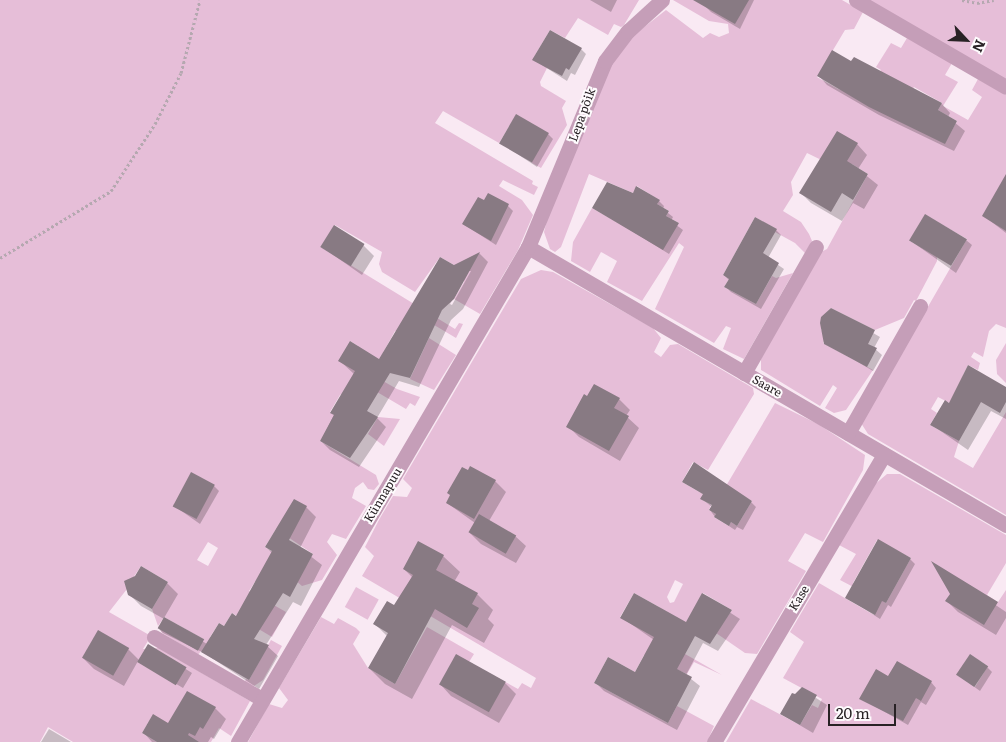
<!DOCTYPE html>
<html>
<head>
<meta charset="utf-8">
<style>
	body { margin:0 }
	#map { position:relative; width:1006px; height:742px; overflow:hidden; background:#f9e9f3; font-family:Literata,serif }
	div>[style] { position:absolute }
	.green>* { inset:0; background:#e6bed8; transform-origin:0 0 }
	.shadow>* { inset:0; background:#0003 }
	.building>* { inset:0; background:#887a83; transform-origin:0 0 }
	.path>* { height:3px; margin-top:-1.5px; transform-origin:0; background:repeating-linear-gradient(90deg,#b5a8b0 0 2.5px,transparent 0 5px) }
	.minor>* { height:15px; margin:-7.5px; padding:0 7.5px; transform-origin:7.5px; border-radius:7.5px; background:#c59eb8 }
	span { translate:-50% -50%; white-space:nowrap; text-align:center; line-height:1.15; -webkit-text-stroke:4px #fefbfd; paint-order:stroke }
	.street-label { font-size:12px; color:#282225 }
	.north { position:absolute; left:941px; top:15px; width:50px; height:50px; -webkit-text-stroke:4px #fefbfd; paint-order:stroke; rotate:115deg; font-size:14px; font-weight:700; line-height:20px; text-align:center; color:#282225 }
	.north::after { content:''; display:block; margin:auto; width:18px; height:22px; background:#282225; clip-path:polygon(50% 0,100% 100%,50% 72%,0 100%) }
	.scale { position:absolute; left:828px; top:704px; width:68px; height:22px; box-sizing:border-box; border:2px solid #282225; border-top:0; padding-left:6px; font-size:15px; line-height:18px; white-space:nowrap; color:#282225; -webkit-text-stroke:4px #fefbfd; paint-order:stroke }
</style>
</head>
<body>
<div id="map">
	<div class="green">
		<i style="clip-path:polygon(evenodd,0 0,639px 0,624px 25px,621px 27px,614px 24px,608px 35px,578px 18px,565px 38px,550px 30px,534px 57px,547px 68px,540px 82px,541px 86px,566px 101px,562px 108px,567px 125px,541px 168px,532px 163px,516px 115px,499px 143px,443px 111px,435px 123px,533px 181px,532px 184px,538px 187px,534px 195px,503px 180px,499px 186px,522px 200px,533px 215px,518px 250px,480px 314px,454px 299px,464px 282px,464px 262px,456px 266px,440px 257px,415px 292px,382px 272px,379px 264px,382px 252px,335px 225px,321px 247px,455px 329px,459px 323px,463px 324px,456px 338px,409px 310px,404px 336px,395px 331px,379px 360px,356px 349px,358px 346px,350px 341px,362px 369px,397px 389px,420px 397px,415px 406px,410px 403px,406px 409px,360px 382px,340px 395px,330px 412px,338px 417px,320px 441px,376px 475px,379px 484px,374px 490px,368px 489px,363px 482px,355px 488px,352px 498px,366px 506px,346px 539px,332px 534px,327px 542px,337px 555px,322px 580px,302px 586px,294px 579px,313px 554px,276px 529px,265px 547px,274px 553px,249px 591px,286px 612px,272px 637px,232px 613px,224px 626px,219px 623px,210px 637px,216px 641px,221px 662px,201px 651px,198px 655px,162px 633px,158px 626px,152px 609px,168px 582px,141px 566px,133px 578px,128px 579px,127px 589px,109px 612px,151px 636px,143px 649px,159px 648px,250px 701px,231px 736px,219px 728px,211px 742px,196px 742px,153px 715px,142px 733px,157px 742px,73px 742px,48px 727px,40px 742px,0 742px,0 0,208px 542px,218px 548px,208px 566px,197px 560px,208px 542px,0 0,164px 617px,203px 639px,198px 649px,158px 626px,164px 617px)"></i>
		<i style="clip-path:polygon(evenodd,673px 0,842px 0,863px 12px,854px 29px,845px 30px,817px 77px,838px 89px,865px 97px,881px 70px,876px 67px,891px 43px,901px 48px,907px 38px,952px 63px,945px 75px,958px 82px,943px 106px,968px 120px,982px 97px,972px 90px,978px 79px,1006px 95px,1006px 328px,996px 324px,989px 331px,983px 357px,974px 352px,971px 357px,980px 363px,978px 370px,968px 365px,963px 375px,957px 407px,938px 397px,931px 409px,937px 413px,930px 425px,959px 441px,954px 457px,973px 468px,1006px 412px,1006px 515px,868px 434px,861px 423px,967px 239px,925px 215px,910px 241px,937px 257px,937px 261px,916px 301px,914px 300px,904px 318px,875px 330px,831px 308px,821px 318px,821px 330px,828px 334px,823px 343px,873px 370px,846px 410px,834px 413px,825px 408px,837px 388px,833px 385px,820px 406px,761px 370px,761px 359px,819px 253px,827px 249px,868px 174px,852px 164px,846px 172px,807px 153px,791px 182px,793px 195px,783px 211px,801px 222px,809px 234px,812px 241px,805px 253px,795px 243px,775px 232px,776px 229px,755px 217px,723px 275px,729px 279px,724px 287px,756px 304px,772px 276px,776px 278px,793px 273px,744px 359px,723px 349px,731px 328px,726px 326px,714px 343px,655px 309px,684px 247px,679px 243px,642px 301px,607px 282px,617px 261px,603px 253px,601px 252px,590px 272px,571px 261px,573px 242px,592px 208px,620px 224px,679px 223px,666px 216px,669px 211px,657px 204px,659px 200px,637px 186px,633px 193px,589px 174px,561px 247px,555px 252px,550px 249px,544px 232px,547px 220px,607px 70px,634px 35px,666px 10px,703px 38px,710px 33px,719px 37px,729px 33px,728px 24px,709px 21px,673px 0,914px 87px,942px 103px,938px 110px,957px 121px,945px 143px,897px 120px,914px 87px)"></i>
		<i style="clip-path:polygon(856px 0,1006px 0,1006px 87px)"></i>
		<i style="clip-path:polygon(evenodd,541px 270px,553px 272px,653px 328px,661px 338px,654px 352px,661px 357px,670px 345px,678px 344px,753px 388px,754px 394px,708px 470px,693px 462px,682px 482px,703px 494px,701px 499px,711px 505px,709px 510px,716px 514px,714px 517px,729px 526px,731px 522px,737px 526px,752px 501px,726px 486px,775px 403px,818px 424px,865px 455px,863px 470px,823px 542px,805px 533px,788px 561px,806px 571px,757px 654px,745px 653px,716px 633px,732px 610px,703px 593px,683px 628px,659px 607px,634px 593px,620px 617px,722px 675px,694px 662px,687px 674px,644px 655px,635px 672px,608px 657px,594px 683px,668px 723px,677px 706px,714px 726px,707px 742px,248px 742px,269px 704px,282px 708px,288px 700px,279px 688px,321px 617px,334px 624px,338px 618px,356px 628px,360px 632px,353px 644px,368px 668px,395px 684px,427px 627px,474px 654px,469px 662px,518px 689px,522px 683px,531px 688px,536px 678px,362px 576px,374px 556px,365px 547px,380px 518px,393px 496px,407px 497px,412px 488px,403px 479px,473px 360px,521px 279px,541px 270px,675px 580px,683px 584px,674px 602px,670px 603px,667px 597px,675px 580px)"></i>
		<i style="clip-path:polygon(429px 338px,456px 355px,434px 390px,410px 379px)"></i>
		<i style="clip-path:polygon(1006px 343px,1006px 383px,997px 374px,996px 360px)"></i>
		<i style="clip-path:polygon(378px 417px,400px 419px,384px 446px,368px 434px)"></i>
		<i style="clip-path:polygon(evenodd,887px 474px,900px 474px,1006px 535px,1006px 563px,987px 595px,998px 602px,1006px 590px,1006px 742px,726px 742px,751px 699px,800px 725px,812px 705px,818px 708px,822px 699px,783px 678px,804px 642px,790px 632px,819px 583px,874px 615px,881px 600px,886px 603px,911px 558px,877px 540px,853px 583px,861px 591px,840px 580px,856px 554px,839px 545px,874px 485px,887px 474px,970px 655px,988px 666px,975px 687px,957px 675px,970px 655px)"></i>
		<i style="left:356px;top:587px;width:26px;height:23px;rotate:29deg"></i>
		<i style="clip-path:polygon(271px 640px,282px 646px,263px 680px,254px 686px,244px 683px,246px 679px,249px 680px)"></i>
	</div>
	<div class="shadow">
		<i style="clip-path:polygon(590px 0,617px 0,611px 12px)"></i>
		<i style="clip-path:polygon(710px 0,754px 0,740px 29px,711px 12px,706px 7px)"></i>
		<i style="clip-path:polygon(581px 49px,586px 54px,575px 75px,571px 73px,567px 81px,534px 60px)"></i>
		<i style="clip-path:polygon(854px 58px,942px 104px,950px 113px,948px 117px,965px 131px,954px 151px,879px 115px,827px 85px,819px 76px,851px 63px)"></i>
		<i style="clip-path:polygon(548px 134px,553px 139px,537px 167px,501px 143px)"></i>
		<i style="clip-path:polygon(857px 144px,867px 155px,858px 169px,878px 185px,864px 209px,853px 203px,842px 221px,811px 203px,801px 193px)"></i>
		<i style="clip-path:polygon(1006px 177px,1006px 233px,984px 216px)"></i>
		<i style="clip-path:polygon(633px 194px,659px 201px,664px 206px,663px 209px,673px 217px,671px 221px,683px 230px,669px 254px,593px 207px)"></i>
		<i style="clip-path:polygon(484px 202px,508px 206px,513px 211px,496px 245px,463px 224px)"></i>
		<i style="clip-path:polygon(776px 230px,781px 235px,768px 258px,784px 269px,761px 309px,731px 292px,726px 287px,729px 280px,724px 275px)"></i>
		<i style="clip-path:polygon(966px 240px,972px 245px,956px 273px,911px 241px)"></i>
		<i style="clip-path:polygon(363px 245px,374px 256px,362px 275px,322px 247px)"></i>
		<i style="clip-path:polygon(evenodd,479px 253px,488px 262px,463px 309px,451px 320px,419px 387px,399px 381px,377px 418px,386px 427px,359px 467px,330px 450px,321px 441px,354px 374px,340px 361px,380px 360px,454px 266px,479px 253px,468px 271px,471px 271px,452px 305px,450px 304px,468px 271px)"></i>
		<i style="clip-path:polygon(832px 309px,880px 337px,874px 348px,882px 355px,873px 371px,826px 343px)"></i>
		<i style="clip-path:polygon(1006px 388px,1006px 419px,991px 411px,968px 450px,932px 425px,949px 404px)"></i>
		<i style="clip-path:polygon(619px 399px,630px 410px,626px 416px,639px 428px,620px 461px,579px 437px,568px 426px)"></i>
		<i style="clip-path:polygon(495px 481px,506px 492px,489px 521px,515px 536px,526px 546px,516px 563px,481px 544px,470px 533px,475px 523px,447px 503px)"></i>
		<i style="clip-path:polygon(684px 482px,751px 502px,756px 507px,743px 530px,737px 527px,735px 530px,715px 517px,710px 510px,712px 507px,702px 499px,704px 495px)"></i>
		<i style="clip-path:polygon(214px 486px,219px 491px,200px 524px,173px 505px)"></i>
		<i style="clip-path:polygon(306px 507px,316px 517px,300px 548px,322px 565px,301px 606px,293px 602px,266px 645px,278px 656px,259px 689px,204px 653px,163px 633px,158px 628px,164px 619px,141px 606px,129px 594px,167px 583px,178px 594px,164px 618px,207px 644px,236px 617px,272px 553px,266px 547px)"></i>
		<i style="clip-path:polygon(419px 543px,443px 556px,460px 572px,454px 582px,477px 594px,493px 610px,488px 619px,494px 625px,484px 643px,452px 625px,412px 699px,385px 684px,369px 668px,387px 636px,375px 624px,395px 607px,412px 577px,404px 569px)"></i>
		<i style="clip-path:polygon(910px 559px,915px 564px,891px 607px,888px 605px,880px 619px,846px 597px)"></i>
		<i style="clip-path:polygon(935px 564px,1006px 612px,1006px 618px,996px 635px,958px 612px,947px 601px,952px 594px)"></i>
		<i style="clip-path:polygon(703px 595px,740px 619px,718px 651px,703px 643px,686px 675px,700px 686px,677px 730px,604px 691px,596px 683px,636px 673px,654px 640px,621px 617px,686px 624px)"></i>
		<i style="clip-path:polygon(148px 645px,192px 673px,183px 688px,138px 661px,124px 686px,94px 669px,83px 658px,128px 649px,139px 660px)"></i>
		<i style="clip-path:polygon(987px 667px,992px 672px,980px 691px,958px 675px)"></i>
		<i style="clip-path:polygon(889px 678px,931px 682px,936px 688px,926px 705px,921px 702px,908px 725px,860px 698px)"></i>
		<i style="clip-path:polygon(505px 683px,516px 694px,499px 723px,451px 696px,441px 685px)"></i>
		<i style="clip-path:polygon(802px 689px,827px 705px,813px 733px,781px 714px)"></i>
		<i style="clip-path:polygon(215px 708px,226px 719px,214px 739px,211px 737px,208px 742px,152px 742px,144px 733px)"></i>
		<i style="clip-path:polygon(49px 729px,71px 742px,41px 742px)"></i>
	</div>
	<div class="building">
		<i style="clip-path:polygon(693px 0,749px 0,735px 24px)"></i>
		<i style="clip-path:polygon(550px 30px,582px 48px,569px 70px,566px 68px,562px 76px,532px 60px)"></i>
		<i style="clip-path:polygon(832px 50px,851px 61px,854px 57px,942px 103px,938px 110px,957px 121px,945px 144px,869px 107px,817px 76px)"></i>
		<i style="left:516px;top:114px;width:38px;height:34px;rotate:30deg"></i>
		<i style="clip-path:polygon(837px 131px,858px 143px,847px 161px,868px 174px,853px 200px,842px 193px,831px 212px,799px 193px)"></i>
		<i style="clip-path:polygon(1006px 174px,1006px 231px,982px 216px)"></i>
		<i style="clip-path:polygon(607px 182px,633px 193px,636px 186px,660px 200px,657px 204px,669px 211px,666px 216px,679px 223px,663px 250px,592px 208px)"></i>
		<i style="clip-path:polygon(488px 193px,509px 204px,491px 241px,462px 224px,478px 197px,484px 200px)"></i>
		<i style="left:925px;top:214px;width:49px;height:31px;rotate:31deg"></i>
		<i style="clip-path:polygon(755px 217px,777px 229px,763px 253px,779px 263px,756px 304px,724px 287px,729px 279px,723px 275px)"></i>
		<i style="left:334px;top:225px;width:36px;height:26px;rotate:32deg"></i>
		<i style="clip-path:polygon(480px 252px,454px 299px,442px 310px,410px 378px,390px 373px,367px 411px,378px 417px,350px 458px,320px 441px,334px 415px,330px 413px,355px 371px,338px 361px,350px 341px,379px 359px,440px 257px,454px 265px)"></i>
		<i style="clip-path:polygon(831px 308px,875px 330px,868px 344px,877px 348px,867px 367px,824px 344px,820px 323px,821px 317px)"></i>
		<i style="clip-path:polygon(968px 365px,1006px 387px,1006px 402px,1000px 413px,981px 402px,959px 441px,930px 425px,945px 400px,949px 403px)"></i>
		<i style="clip-path:polygon(594px 384px,620px 398px,614px 408px,629px 416px,609px 451px,566px 427px,584px 394px,587px 396px)"></i>
		<i style="clip-path:polygon(694px 462px,752px 501px,737px 526px,731px 522px,729px 526px,714px 517px,716px 514px,709px 510px,712px 505px,700px 499px,703px 494px,682px 482px)"></i>
		<i style="clip-path:polygon(470px 466px,496px 480px,474px 519px,446px 503px,450px 495px,447px 493px,462px 467px,468px 470px)"></i>
		<i style="left:191px;top:472px;width:27px;height:39px;rotate:28deg"></i>
		<i style="clip-path:polygon(294px 499px,307px 506px,289px 540px,313px 554px,290px 597px,283px 593px,254px 639px,269px 645px,249px 680px,201px 652px,219px 623px,224px 626px,232px 613px,236px 616px,272px 551px,265px 547px)"></i>
		<i style="left:479px;top:514px;width:43px;height:21px;rotate:30deg"></i>
		<i style="clip-path:polygon(878px 539px,911px 558px,886px 603px,882px 601px,875px 615px,845px 598px)"></i>
		<i style="clip-path:polygon(418px 541px,444px 555px,436px 570px,478px 593px,472px 604px,479px 608px,467px 628px,435px 609px,395px 684px,368px 668px,388px 633px,373px 624px,387px 601px,394px 605px,413px 575px,403px 569px)"></i>
		<i style="clip-path:polygon(931px 561px,998px 602px,984px 625px,945px 601px,950px 594px)"></i>
		<i style="clip-path:polygon(141px 566px,168px 582px,152px 609px,128px 595px,124px 581px,135px 576px)"></i>
		<i style="clip-path:polygon(634px 593px,686px 622px,702px 593px,732px 610px,710px 644px,695px 636px,677px 669px,692px 677px,668px 723px,594px 683px,608px 657px,635px 672px,654px 637px,620px 618px)"></i>
		<i style="left:164px;top:617px;width:46px;height:13px;rotate:29deg"></i>
		<i style="left:98px;top:630px;width:36px;height:32px;rotate:30deg"></i>
		<i style="left:148px;top:644px;width:45px;height:21px;rotate:31deg"></i>
		<i style="left:456px;top:654px;width:57px;height:35px;rotate:29deg"></i>
		<i style="left:970px;top:654px;width:22px;height:25px;rotate:34deg"></i>
		<i style="clip-path:polygon(897px 661px,932px 681px,921px 701px,916px 698px,903px 721px,859px 699px,876px 669px,888px 676px)"></i>
		<i style="clip-path:polygon(802px 687px,817px 695px,800px 725px,780px 714px,792px 693px,795px 694px)"></i>
		<i style="clip-path:polygon(187px 691px,216px 707px,203px 729px,200px 727px,195px 736px,189px 733px,188px 735px,199px 742px,157px 742px,142px 733px,153px 714px,168px 723px)"></i>
	</div>
	<div class="path">
		<i style="left:962px;top:0;width:15px;rotate:11deg"></i>
		<i style="left:977px;top:3px;width:17px;rotate:-10deg"></i>
		<i style="left:0;top:258px;width:130px;rotate:-31.1deg"></i>
		<i style="left:111px;top:191px;width:80px;rotate:-56.7deg"></i>
		<i style="left:155px;top:124px;width:57px;rotate:-63deg"></i>
		<i style="left:181px;top:73px;width:75px;rotate:-75.4deg"></i>
	</div>
	<div class="minor">
		<i style="left:856px;top:0;width:173px;rotate:30.1deg"></i>
		<i style="left:528px;top:247px;width:553px;rotate:30.18deg"></i>
		<i style="left:744px;top:373px;width:145px;rotate:-60.3deg"></i>
		<i style="left:848px;top:433px;width:146px;rotate:-60.4deg"></i>
		<i style="left:154px;top:637px;width:125px;rotate:29.9deg"></i>
		<i style="left:238px;top:742px;width:574px;rotate:-59.64deg"></i>
		<i style="left:528px;top:247px;width:201px;rotate:-67.5deg"></i>
		<i style="left:605px;top:61px;width:38px;rotate:-53deg"></i>
		<i style="left:628px;top:31px;width:46px;rotate:-42.4deg"></i>
		<i style="left:714px;top:742px;width:334px;rotate:-59.4deg"></i>
	</div>
	<div class="street-label">
		<span style="left:582px;top:115px;rotate:-70deg">Lepa põik</span>
		<span style="left:767px;top:386px;rotate:30deg">Saare</span>
		<span style="left:383px;top:495px;rotate:-59deg">Künnapuu</span>
		<span style="left:799px;top:598px;rotate:-59deg">Kase</span>
	</div>
	<div class="north">N</div>
	<div class="scale">20 m</div>
</div>
</body>
</html>
